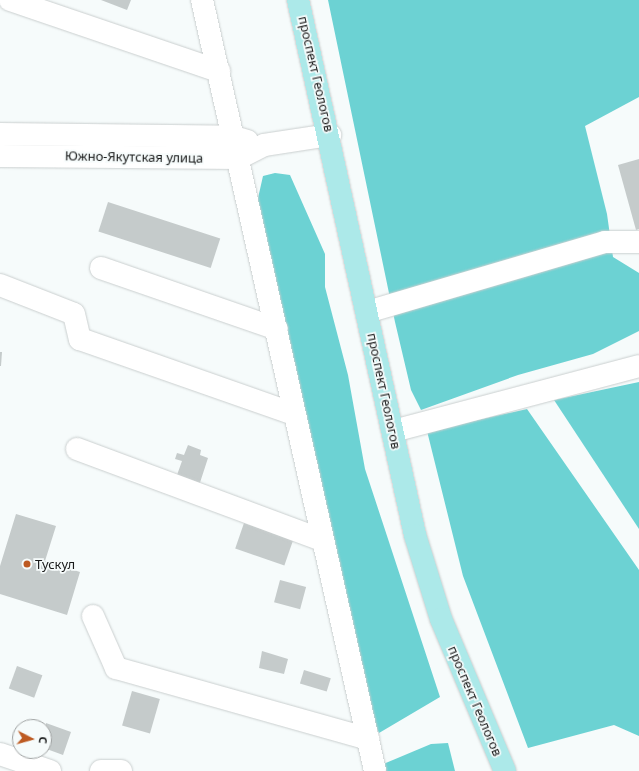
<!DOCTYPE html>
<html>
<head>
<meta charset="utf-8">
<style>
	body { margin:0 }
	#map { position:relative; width:639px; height:771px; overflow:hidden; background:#f6fbfb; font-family:"Noto Sans",sans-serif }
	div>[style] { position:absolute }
	.forest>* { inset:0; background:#6cd2d3 }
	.building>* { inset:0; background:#c5cbcb; transform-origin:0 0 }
	.roads { filter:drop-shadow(0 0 1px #cacfcf) drop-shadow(0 0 1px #cacfcf) }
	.minor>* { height:22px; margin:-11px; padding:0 11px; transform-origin:11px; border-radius:11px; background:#fff }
	.major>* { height:22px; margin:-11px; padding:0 11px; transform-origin:11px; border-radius:11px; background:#ace9e9 }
	.dots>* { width:11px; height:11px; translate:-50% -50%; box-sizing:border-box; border:2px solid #f6fbfb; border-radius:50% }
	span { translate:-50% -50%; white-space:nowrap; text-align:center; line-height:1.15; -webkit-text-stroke:3.5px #f6fbfb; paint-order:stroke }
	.street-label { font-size:13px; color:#191a1a }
	.poi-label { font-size:13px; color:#191a1a }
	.left { translate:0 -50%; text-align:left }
	.north { position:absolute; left:12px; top:719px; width:40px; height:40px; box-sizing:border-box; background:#f6fbfb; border:1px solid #9ea1a1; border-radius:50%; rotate:96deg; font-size:11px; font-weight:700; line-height:16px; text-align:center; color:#191a1a }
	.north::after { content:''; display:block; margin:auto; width:14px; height:18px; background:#bd5a22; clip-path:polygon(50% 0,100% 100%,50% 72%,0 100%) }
</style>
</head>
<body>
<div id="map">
	<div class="forest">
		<i style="clip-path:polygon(328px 0,639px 0,639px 97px,585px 126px,607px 214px,613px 257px,639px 273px,639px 331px,593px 354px,518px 375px,421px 410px,411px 390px,395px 322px)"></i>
		<i style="clip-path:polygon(275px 173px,290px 175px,325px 254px,325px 287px,348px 375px,365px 469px,440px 697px,379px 733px,366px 706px,256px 207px,263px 176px)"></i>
		<i style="clip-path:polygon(639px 382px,639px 529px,554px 400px)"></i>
		<i style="clip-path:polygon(527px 409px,639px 570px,639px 736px,614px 725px,528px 748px,463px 576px,427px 431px)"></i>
		<i style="clip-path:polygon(448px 743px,455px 771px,383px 771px,381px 765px,431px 744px)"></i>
	</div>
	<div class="building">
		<i style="clip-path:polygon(101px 0,131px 0,127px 10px)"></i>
		<i style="clip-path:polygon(639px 159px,639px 229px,636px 230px,618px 165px)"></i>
		<i style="left:108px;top:202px;width:118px;height:31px;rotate:18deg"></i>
		<i style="clip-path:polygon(0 352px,2px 352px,1px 366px,0 366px)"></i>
		<i style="clip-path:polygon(188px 445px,201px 450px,200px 455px,208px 458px,195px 498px,177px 475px,182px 461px,175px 459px,177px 453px,184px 455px)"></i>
		<i style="clip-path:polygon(16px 514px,56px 526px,45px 561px,80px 572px,67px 615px,0 594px,0 566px)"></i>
		<i style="left:244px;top:523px;width:52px;height:27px;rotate:19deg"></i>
		<i style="left:280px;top:580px;width:27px;height:23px;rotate:15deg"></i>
		<i style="clip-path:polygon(262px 651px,288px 659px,284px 674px,259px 668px)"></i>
		<i style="left:17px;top:666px;width:27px;height:24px;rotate:20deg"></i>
		<i style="left:304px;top:670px;width:28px;height:14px;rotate:17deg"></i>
		<i style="left:132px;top:691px;width:29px;height:36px;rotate:16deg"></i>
		<i style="clip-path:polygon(46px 723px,71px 732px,63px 755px,44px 748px)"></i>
	</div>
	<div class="roads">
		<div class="minor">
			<i style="left:10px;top:0;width:221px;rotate:18.8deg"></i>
			<i style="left:202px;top:0;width:790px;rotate:77.35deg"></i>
			<i style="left:0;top:134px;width:234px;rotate:0.7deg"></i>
			<i style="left:234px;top:137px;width:14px;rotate:17deg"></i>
			<i style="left:0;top:156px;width:239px;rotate:0.5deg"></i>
			<i style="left:239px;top:158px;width:28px;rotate:-27deg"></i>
			<i style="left:264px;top:145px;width:67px;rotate:-8.6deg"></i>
			<i style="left:101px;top:268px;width:186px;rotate:19.1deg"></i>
			<i style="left:0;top:285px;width:79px;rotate:21.4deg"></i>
			<i style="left:74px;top:314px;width:26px;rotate:77deg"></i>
			<i style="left:80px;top:339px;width:227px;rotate:19.3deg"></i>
			<i style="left:367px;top:312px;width:248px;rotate:-16.4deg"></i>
			<i style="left:605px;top:242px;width:34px"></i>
			<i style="left:393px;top:431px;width:254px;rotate:-14.8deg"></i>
			<i style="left:77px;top:449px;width:261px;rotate:20.4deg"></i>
			<i style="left:93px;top:616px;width:57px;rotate:66.1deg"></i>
			<i style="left:116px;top:668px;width:262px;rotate:15.7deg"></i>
			<i style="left:0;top:754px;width:53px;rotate:18.8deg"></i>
			<i style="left:101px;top:771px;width:20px"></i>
		</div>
		<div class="major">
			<i style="left:298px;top:0;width:548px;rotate:77.66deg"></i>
			<i style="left:415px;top:535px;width:88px;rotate:72.8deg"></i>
			<i style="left:441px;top:619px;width:165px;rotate:67.2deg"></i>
		</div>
	</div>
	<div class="dots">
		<i style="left:27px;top:564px;background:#bd5a22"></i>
	</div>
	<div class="street-label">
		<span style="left:316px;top:74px;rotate:77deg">проспект Геологов</span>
		<span style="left:134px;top:157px;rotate:1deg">Южно-Якутская улица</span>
		<span style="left:384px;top:391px;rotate:78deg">проспект Геологов</span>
		<span style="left:475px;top:701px;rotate:67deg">проспект Геологов</span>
	</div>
	<div class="poi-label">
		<span class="left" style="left:35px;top:564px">Тускул</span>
	</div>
	<div class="north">С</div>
</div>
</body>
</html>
